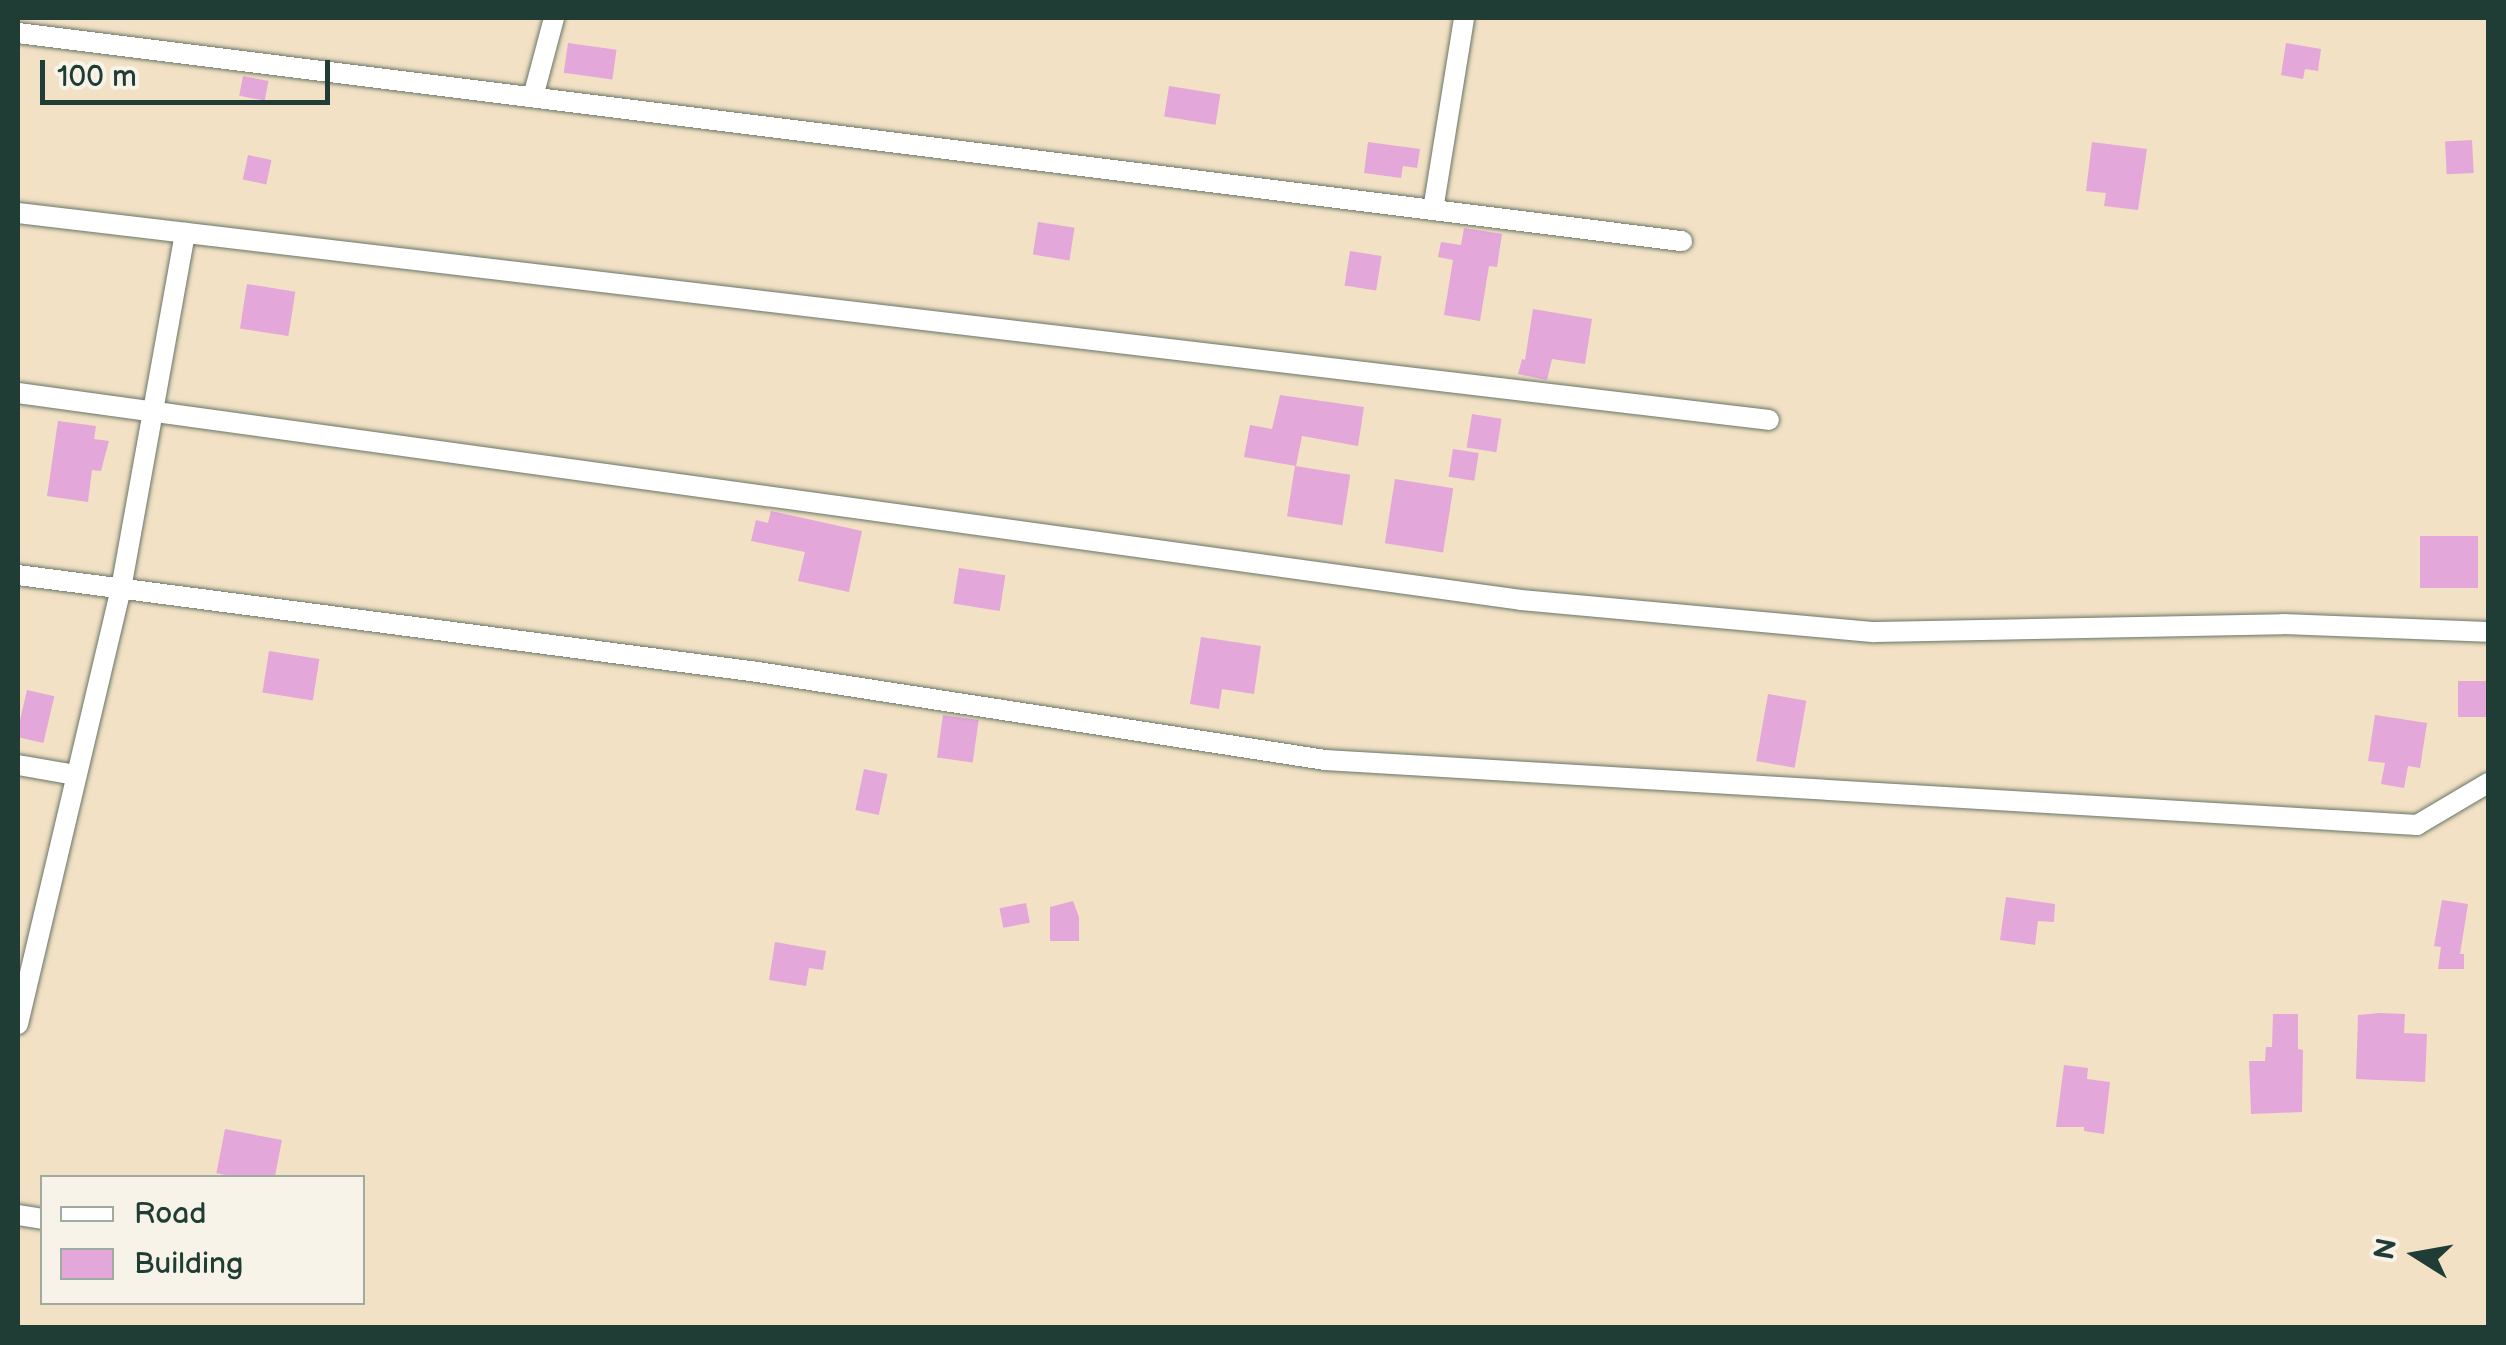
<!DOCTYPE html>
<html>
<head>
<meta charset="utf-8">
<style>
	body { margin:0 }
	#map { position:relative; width:2506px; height:1345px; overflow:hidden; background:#f2e1c5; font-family:"Balsamiq Sans",sans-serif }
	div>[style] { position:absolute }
	.building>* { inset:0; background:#e3a7d9; transform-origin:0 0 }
	.roads { filter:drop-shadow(0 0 2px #697667) drop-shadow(0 0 2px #697667) }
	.street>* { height:20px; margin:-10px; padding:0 10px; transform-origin:10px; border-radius:10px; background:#fff }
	span { translate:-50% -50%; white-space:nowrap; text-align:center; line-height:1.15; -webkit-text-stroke:9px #f7f3e8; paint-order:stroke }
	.frame { position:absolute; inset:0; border:20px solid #1f3d34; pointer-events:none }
	.legend { position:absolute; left:40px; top:1175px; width:325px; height:130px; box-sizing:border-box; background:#f7f3e8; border:2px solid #a1aaa0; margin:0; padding:12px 18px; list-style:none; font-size:30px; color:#1f3d34 }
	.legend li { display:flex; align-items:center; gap:20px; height:50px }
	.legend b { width:50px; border:2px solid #a1aaa0 }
	.north { position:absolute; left:2366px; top:1205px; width:100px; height:100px; -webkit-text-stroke:8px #f7f3e8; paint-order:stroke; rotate:281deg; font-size:28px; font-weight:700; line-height:40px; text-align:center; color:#1f3d34 }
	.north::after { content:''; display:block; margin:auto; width:35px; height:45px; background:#1f3d34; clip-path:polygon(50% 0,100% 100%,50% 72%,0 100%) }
	.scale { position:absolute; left:40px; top:60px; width:290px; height:45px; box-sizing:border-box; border:5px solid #1f3d34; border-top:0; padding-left:12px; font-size:30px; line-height:35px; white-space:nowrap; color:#1f3d34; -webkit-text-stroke:8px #f7f3e8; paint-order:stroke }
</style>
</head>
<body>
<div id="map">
	<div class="building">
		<i style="left:568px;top:43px;width:49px;height:30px;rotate:8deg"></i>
		<i style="clip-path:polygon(2286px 43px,2321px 49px,2318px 71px,2305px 69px,2303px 79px,2281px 75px)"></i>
		<i style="left:243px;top:76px;width:26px;height:20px;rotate:11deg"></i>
		<i style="left:1169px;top:86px;width:52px;height:31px;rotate:9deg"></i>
		<i style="left:2472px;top:140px;width:33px;height:27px;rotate:87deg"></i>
		<i style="clip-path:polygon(1368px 142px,1420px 149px,1417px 168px,1403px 166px,1401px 178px,1364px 173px)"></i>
		<i style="clip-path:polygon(2092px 142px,2147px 149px,2138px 210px,2104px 206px,2106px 193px,2086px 191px)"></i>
		<i style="left:248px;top:155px;width:24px;height:25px;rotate:12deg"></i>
		<i style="left:1038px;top:222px;width:37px;height:33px;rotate:9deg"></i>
		<i style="clip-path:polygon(1464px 228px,1502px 234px,1497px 267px,1489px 266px,1480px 321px,1444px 315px,1453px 260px,1438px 257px,1441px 242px,1461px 245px)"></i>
		<i style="left:1350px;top:251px;width:32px;height:35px;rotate:9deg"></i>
		<i style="left:247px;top:284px;width:49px;height:45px;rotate:9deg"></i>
		<i style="clip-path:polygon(1533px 309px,1592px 319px,1585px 364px,1552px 359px,1547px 380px,1518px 374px,1522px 359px,1525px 360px)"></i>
		<i style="clip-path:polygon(1280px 395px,1364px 407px,1358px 446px,1302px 436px,1296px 466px,1244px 457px,1250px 425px,1272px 429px)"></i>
		<i style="left:1472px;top:414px;width:30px;height:34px;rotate:9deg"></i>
		<i style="clip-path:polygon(58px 421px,96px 426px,94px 439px,109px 441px,101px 471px,92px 470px,88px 502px,47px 496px)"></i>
		<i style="left:1453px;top:449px;width:26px;height:28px;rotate:9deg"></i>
		<i style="left:1295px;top:466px;width:56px;height:51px;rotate:9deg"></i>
		<i style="left:1395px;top:479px;width:59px;height:65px;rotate:9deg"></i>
		<i style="clip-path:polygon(771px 511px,862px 531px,849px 592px,798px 581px,805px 552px,751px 541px,756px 520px,768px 523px)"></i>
		<i style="left:2420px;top:536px;width:58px;height:52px"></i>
		<i style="left:959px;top:568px;width:47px;height:36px;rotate:9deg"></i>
		<i style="clip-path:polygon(1201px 637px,1261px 646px,1254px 694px,1222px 689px,1219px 709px,1190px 704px)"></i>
		<i style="left:269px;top:651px;width:51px;height:42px;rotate:9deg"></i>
		<i style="left:2488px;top:681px;width:36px;height:30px;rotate:90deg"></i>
		<i style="left:27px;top:690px;width:28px;height:48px;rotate:13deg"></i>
		<i style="left:1768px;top:694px;width:39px;height:68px;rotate:10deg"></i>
		<i style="left:943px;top:715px;width:36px;height:43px;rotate:8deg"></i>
		<i style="clip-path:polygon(2375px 715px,2427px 723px,2420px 768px,2408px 766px,2404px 788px,2381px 784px,2385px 763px,2368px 761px)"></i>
		<i style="left:864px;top:769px;width:24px;height:42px;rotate:12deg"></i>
		<i style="clip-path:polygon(2006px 897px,2055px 904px,2054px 922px,2038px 921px,2035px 945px,2000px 940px)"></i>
		<i style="clip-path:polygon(2442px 900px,2468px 904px,2460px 954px,2464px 954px,2464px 969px,2438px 969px,2441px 947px,2434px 946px)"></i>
		<i style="clip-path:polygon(1073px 901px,1079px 917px,1079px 941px,1050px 941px,1050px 907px)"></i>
		<i style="left:1026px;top:903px;width:20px;height:27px;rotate:79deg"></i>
		<i style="clip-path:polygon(775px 942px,826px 951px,823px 970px,809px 968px,806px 986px,769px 980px)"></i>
		<i style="clip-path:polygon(2380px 1013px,2405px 1014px,2404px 1033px,2427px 1034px,2425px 1082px,2356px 1079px,2358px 1015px)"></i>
		<i style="clip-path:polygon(2273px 1014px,2298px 1014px,2298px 1049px,2303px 1050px,2302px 1112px,2251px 1114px,2249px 1061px,2265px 1061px,2266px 1047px,2272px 1047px)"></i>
		<i style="clip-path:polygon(2064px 1065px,2088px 1068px,2087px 1079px,2110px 1082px,2104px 1134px,2084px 1131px,2084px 1127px,2056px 1127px)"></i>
		<i style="left:225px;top:1129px;width:58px;height:45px;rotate:11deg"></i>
	</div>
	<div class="roads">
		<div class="street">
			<i style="left:18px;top:33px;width:1677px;rotate:7.13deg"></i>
			<i style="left:533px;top:97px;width:82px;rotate:-75.1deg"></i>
			<i style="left:1433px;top:210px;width:194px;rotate:-80.8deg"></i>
			<i style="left:18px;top:213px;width:1763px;rotate:6.74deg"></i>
			<i style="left:18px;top:393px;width:1517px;rotate:7.84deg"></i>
			<i style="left:1521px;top:600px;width:355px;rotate:5.2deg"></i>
			<i style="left:1875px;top:632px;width:408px;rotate:-1.1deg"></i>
			<i style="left:2283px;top:624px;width:205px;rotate:2.2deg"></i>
			<i style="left:18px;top:575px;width:746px;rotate:7.47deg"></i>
			<i style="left:758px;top:672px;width:574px;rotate:8.82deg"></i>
			<i style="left:1325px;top:760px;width:1094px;rotate:3.41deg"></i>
			<i style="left:2417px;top:825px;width:82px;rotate:-30.6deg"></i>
			<i style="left:18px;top:765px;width:59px;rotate:9.8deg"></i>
			<i style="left:18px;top:1024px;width:447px;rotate:-76.7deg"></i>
			<i style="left:121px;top:589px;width:362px;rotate:-79.8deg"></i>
			<i style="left:18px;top:1215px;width:24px;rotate:9deg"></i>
		</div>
	</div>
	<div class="frame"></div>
	<ul class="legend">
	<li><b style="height:12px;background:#fff"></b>Road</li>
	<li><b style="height:28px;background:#e3a7d9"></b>Building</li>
	</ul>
	<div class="north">N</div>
	<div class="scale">100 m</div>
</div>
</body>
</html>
